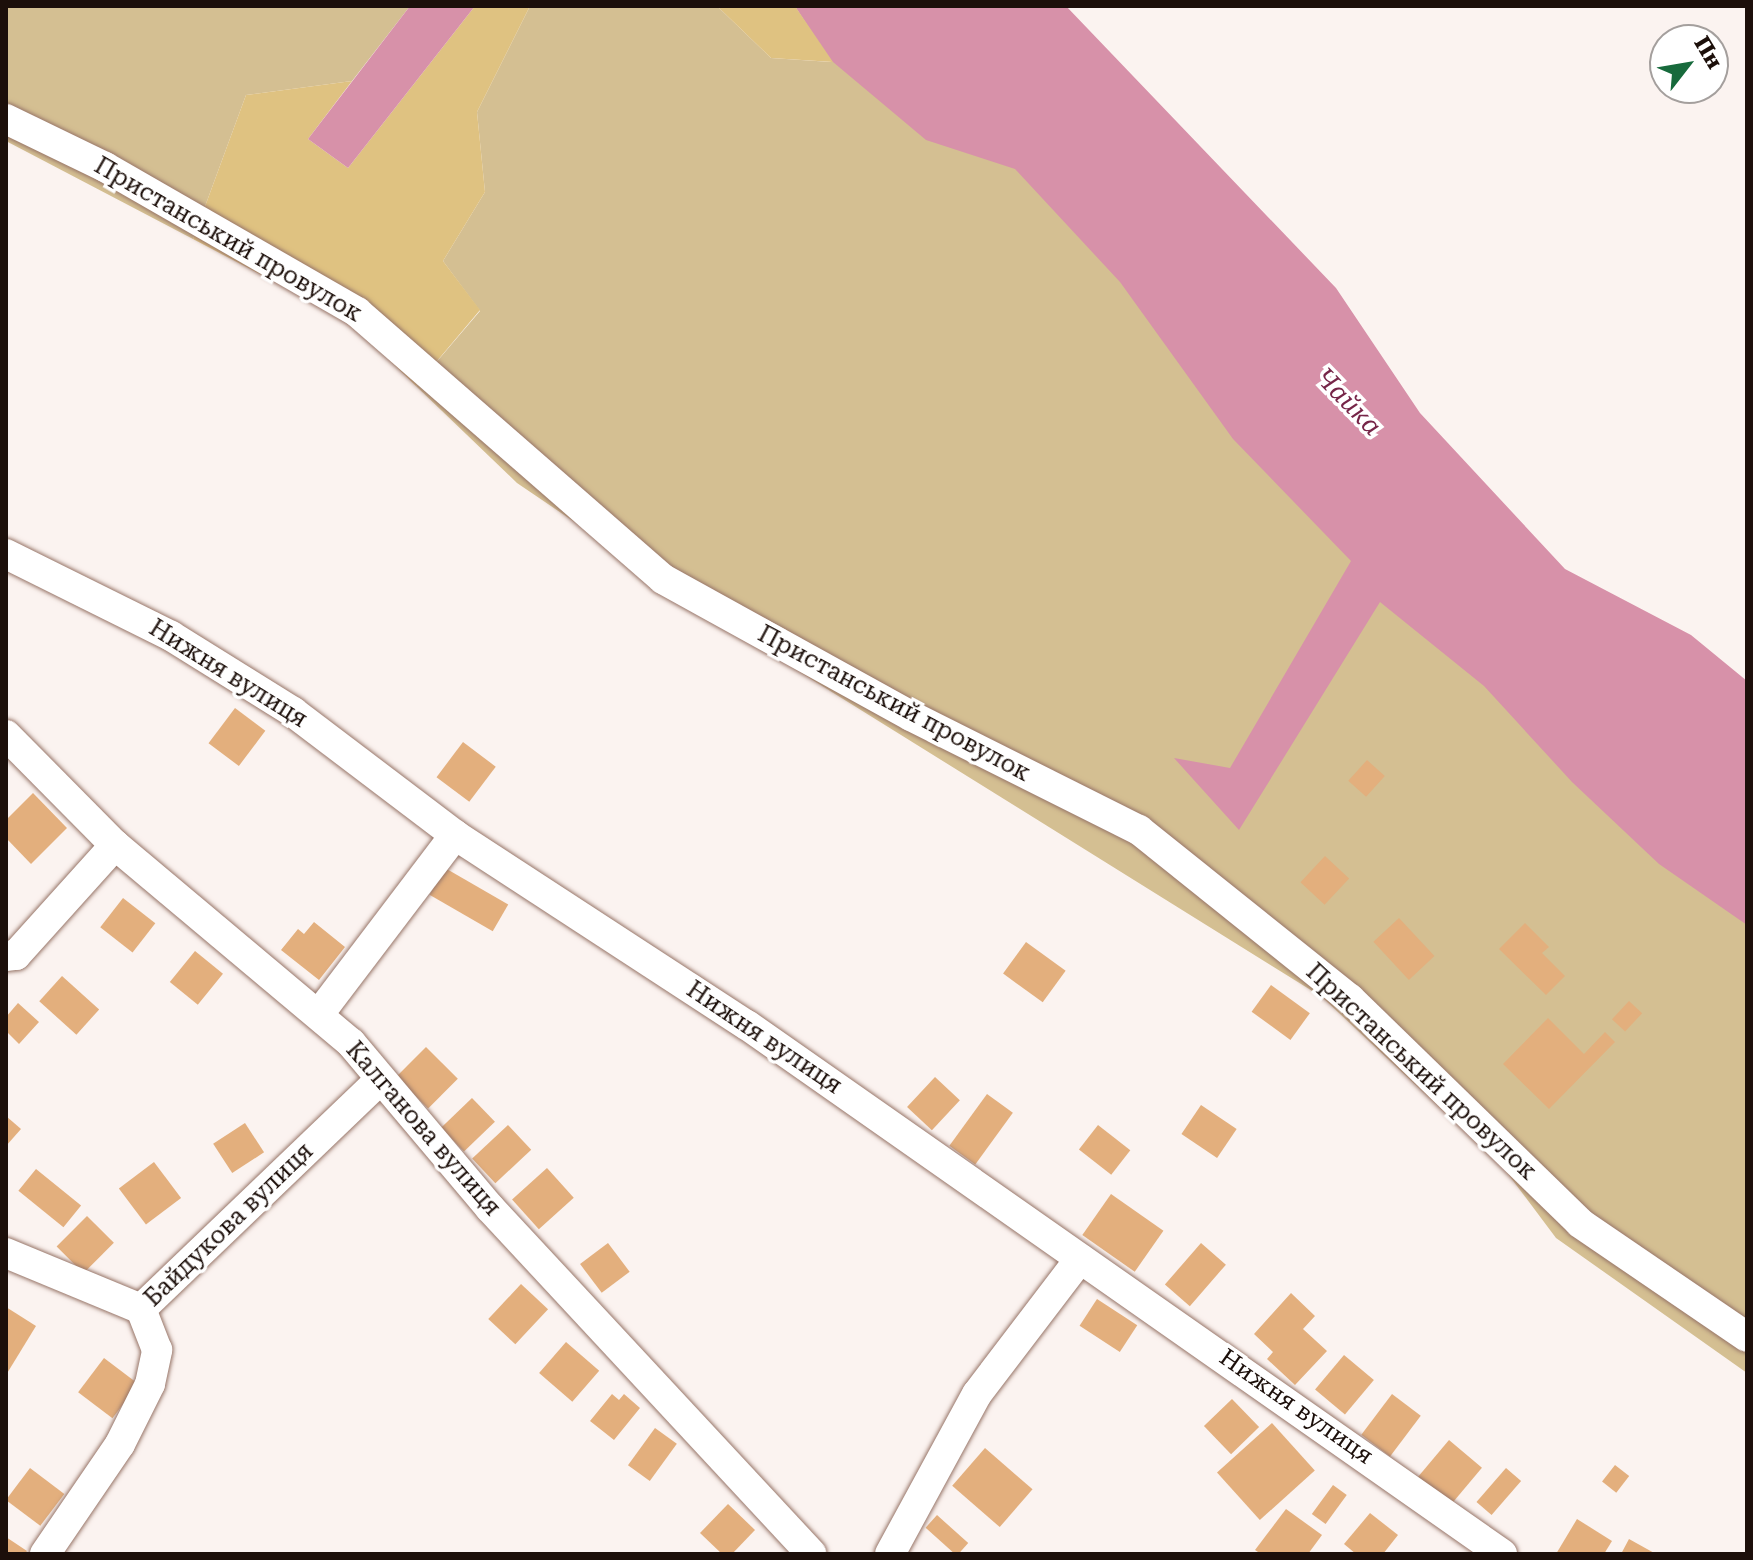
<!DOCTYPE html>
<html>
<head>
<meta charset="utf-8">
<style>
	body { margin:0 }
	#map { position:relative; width:1753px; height:1560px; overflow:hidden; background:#fbf3f0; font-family:"Roboto Serif",serif }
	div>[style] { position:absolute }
	.green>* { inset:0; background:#d4bf92 }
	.forest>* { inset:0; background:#dfc281 }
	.water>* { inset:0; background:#d791a9 }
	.building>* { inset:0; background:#e3af7d; transform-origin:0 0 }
	.roads { filter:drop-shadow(0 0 2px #977568) drop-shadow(0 0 2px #977568) }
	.street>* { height:30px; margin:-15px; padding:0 15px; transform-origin:15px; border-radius:15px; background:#fff }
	span { translate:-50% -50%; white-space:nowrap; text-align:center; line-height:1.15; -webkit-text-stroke:7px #fff; paint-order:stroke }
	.street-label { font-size:24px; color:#1c0f0a }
	.water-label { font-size:26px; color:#762548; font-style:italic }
	.frame { position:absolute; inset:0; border:8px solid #1c0f0a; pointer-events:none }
	.north { position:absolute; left:1649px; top:24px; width:80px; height:80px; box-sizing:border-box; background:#fff; border:2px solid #a49f9d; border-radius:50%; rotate:59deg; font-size:22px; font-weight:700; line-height:32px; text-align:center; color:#1c0f0a }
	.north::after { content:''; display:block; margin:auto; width:28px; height:36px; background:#176a3c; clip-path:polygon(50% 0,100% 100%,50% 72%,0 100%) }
</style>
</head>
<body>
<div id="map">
	<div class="green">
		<i style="clip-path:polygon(6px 6px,410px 6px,352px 81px,246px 95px,193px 239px,6px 141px)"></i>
		<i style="clip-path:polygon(530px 6px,717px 6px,771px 58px,831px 62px,795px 6px,971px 6px,1747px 791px,1747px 1373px,1556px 1238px,1502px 1166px,1322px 997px,750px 641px,517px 483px,416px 386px,480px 311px,443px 261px,485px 192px,477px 112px)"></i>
	</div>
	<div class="forest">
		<i style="clip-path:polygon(475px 6px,530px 6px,477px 112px,485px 192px,443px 261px,480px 310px,416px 386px,349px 321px,193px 239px,246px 95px,352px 81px,308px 139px,348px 168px)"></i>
		<i style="clip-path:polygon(717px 6px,795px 6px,833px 62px,771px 58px)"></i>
	</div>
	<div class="water">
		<i style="clip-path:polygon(410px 6px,475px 6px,348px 168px,308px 139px)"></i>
		<i style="clip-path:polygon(795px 6px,1066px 6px,1336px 288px,1420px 413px,1565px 569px,1691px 635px,1747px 681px,1747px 925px,1659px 864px,1572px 782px,1484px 686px,1380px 602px,1239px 830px,1174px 758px,1230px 768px,1351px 561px,1233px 439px,1120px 282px,1015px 169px,926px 140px,833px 62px)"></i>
	</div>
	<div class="building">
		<i style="left:235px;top:708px;width:38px;height:44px;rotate:37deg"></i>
		<i style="left:463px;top:742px;width:41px;height:44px;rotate:37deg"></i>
		<i style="left:1367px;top:760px;width:24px;height:28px;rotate:42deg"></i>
		<i style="clip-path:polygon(33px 793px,67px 828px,31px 864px,6px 838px,6px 820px)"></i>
		<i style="left:1325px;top:856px;width:33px;height:36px;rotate:43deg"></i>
		<i style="left:445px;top:868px;width:73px;height:31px;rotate:30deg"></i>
		<i style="left:123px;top:898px;width:41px;height:37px;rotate:38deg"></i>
		<i style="left:1399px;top:918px;width:52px;height:35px;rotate:47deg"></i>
		<i style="clip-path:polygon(314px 922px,345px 947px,319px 980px,281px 950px,298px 929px,304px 934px)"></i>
		<i style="clip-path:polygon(1525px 923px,1549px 947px,1542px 953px,1565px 976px,1546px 995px,1499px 949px)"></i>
		<i style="left:1026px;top:942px;width:49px;height:39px;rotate:36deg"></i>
		<i style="left:195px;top:951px;width:36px;height:40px;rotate:39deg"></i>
		<i style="left:62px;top:976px;width:50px;height:34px;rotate:42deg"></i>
		<i style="left:1271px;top:985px;width:48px;height:33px;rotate:36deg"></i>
		<i style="left:1629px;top:1001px;width:18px;height:25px;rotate:43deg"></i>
		<i style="clip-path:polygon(18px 1003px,39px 1022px,19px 1044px,6px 1031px,6px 1017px)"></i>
		<i style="clip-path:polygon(1548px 1018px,1584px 1054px,1605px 1032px,1615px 1042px,1549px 1109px,1503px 1064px)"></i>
		<i style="left:426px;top:1047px;width:45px;height:42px;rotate:45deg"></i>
		<i style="left:935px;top:1077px;width:34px;height:41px;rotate:43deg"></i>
		<i style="left:987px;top:1094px;width:32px;height:64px;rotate:36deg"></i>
		<i style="left:472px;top:1098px;width:33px;height:43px;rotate:46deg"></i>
		<i style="left:1201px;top:1105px;width:43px;height:35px;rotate:34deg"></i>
		<i style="clip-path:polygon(6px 1116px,21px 1129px,6px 1146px)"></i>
		<i style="left:245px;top:1123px;width:35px;height:38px;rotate:57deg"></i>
		<i style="left:508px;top:1125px;width:34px;height:49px;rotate:47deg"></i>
		<i style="left:1098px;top:1125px;width:41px;height:31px;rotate:38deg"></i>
		<i style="left:154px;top:1162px;width:45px;height:44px;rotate:53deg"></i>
		<i style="left:547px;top:1168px;width:40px;height:47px;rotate:48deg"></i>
		<i style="left:36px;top:1169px;width:58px;height:28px;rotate:39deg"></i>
		<i style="left:1111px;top:1194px;width:64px;height:50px;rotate:35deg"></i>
		<i style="left:87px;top:1216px;width:38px;height:43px;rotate:45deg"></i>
		<i style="left:608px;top:1243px;width:36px;height:35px;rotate:53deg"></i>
		<i style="left:1201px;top:1243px;width:33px;height:55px;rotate:41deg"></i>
		<i style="left:521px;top:1284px;width:37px;height:48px;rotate:43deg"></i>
		<i style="clip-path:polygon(1291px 1293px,1315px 1316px,1303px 1329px,1327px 1351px,1295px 1385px,1267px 1359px,1273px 1352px,1254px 1334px)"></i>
		<i style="left:1097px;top:1299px;width:48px;height:32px;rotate:33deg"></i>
		<i style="clip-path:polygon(6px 1307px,36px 1326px,6px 1375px)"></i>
		<i style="left:566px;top:1342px;width:44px;height:41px;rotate:41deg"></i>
		<i style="left:1344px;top:1355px;width:39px;height:45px;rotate:40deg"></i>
		<i style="left:104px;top:1358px;width:43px;height:43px;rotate:37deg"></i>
		<i style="clip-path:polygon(612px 1394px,619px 1400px,624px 1394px,640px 1408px,614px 1440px,590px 1421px)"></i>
		<i style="left:1392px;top:1394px;width:36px;height:51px;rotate:37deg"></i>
		<i style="left:1232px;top:1399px;width:39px;height:39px;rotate:46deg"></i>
		<i style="left:1272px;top:1423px;width:64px;height:74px;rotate:48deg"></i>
		<i style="left:655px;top:1428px;width:27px;height:46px;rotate:36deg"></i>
		<i style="left:1449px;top:1440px;width:43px;height:50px;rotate:40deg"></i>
		<i style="left:985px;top:1448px;width:63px;height:50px;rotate:41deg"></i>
		<i style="left:1615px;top:1465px;width:18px;height:21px;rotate:38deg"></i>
		<i style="left:30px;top:1468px;width:43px;height:40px;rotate:37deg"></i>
		<i style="left:1506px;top:1468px;width:20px;height:45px;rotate:41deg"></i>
		<i style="left:1333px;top:1485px;width:17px;height:36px;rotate:36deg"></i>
		<i style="clip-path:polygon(728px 1504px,755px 1530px,732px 1554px,722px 1554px,700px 1533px)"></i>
		<i style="clip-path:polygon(1286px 1509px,1322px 1535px,1308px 1554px,1261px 1554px,1255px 1550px)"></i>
		<i style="clip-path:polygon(1370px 1513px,1398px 1535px,1383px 1554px,1356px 1554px,1344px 1544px)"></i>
		<i style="left:937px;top:1515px;width:42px;height:17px;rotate:42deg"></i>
		<i style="clip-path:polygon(1577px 1519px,1612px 1541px,1604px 1554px,1556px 1554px)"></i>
		<i style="clip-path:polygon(6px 1537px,27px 1551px,25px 1554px,6px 1554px)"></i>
		<i style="clip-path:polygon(1629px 1539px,1656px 1554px,1621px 1554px)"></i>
	</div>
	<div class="roads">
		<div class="street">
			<i style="left:6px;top:119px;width:110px;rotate:25.9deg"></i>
			<i style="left:105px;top:167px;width:291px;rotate:29.9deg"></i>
			<i style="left:357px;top:312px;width:406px;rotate:41.1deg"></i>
			<i style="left:663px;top:579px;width:283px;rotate:28.9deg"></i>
			<i style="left:911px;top:716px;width:255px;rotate:26.6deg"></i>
			<i style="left:1139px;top:830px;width:270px;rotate:38.7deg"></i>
			<i style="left:1350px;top:999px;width:321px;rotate:44.2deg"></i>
			<i style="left:1580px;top:1223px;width:202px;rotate:34.3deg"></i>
			<i style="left:6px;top:554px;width:184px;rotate:26.4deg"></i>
			<i style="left:171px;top:636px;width:144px;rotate:31.9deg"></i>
			<i style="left:293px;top:712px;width:203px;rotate:37.2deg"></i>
			<i style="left:455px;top:835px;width:348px;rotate:33.1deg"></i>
			<i style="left:747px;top:1025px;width:922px;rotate:35.02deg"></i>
			<i style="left:6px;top:735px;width:155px;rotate:45.3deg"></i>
			<i style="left:115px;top:845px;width:308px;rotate:40deg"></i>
			<i style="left:351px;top:1043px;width:216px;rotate:49.9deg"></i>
			<i style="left:490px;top:1208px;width:472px;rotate:47.1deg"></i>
			<i style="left:6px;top:956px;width:10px;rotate:-6deg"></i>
			<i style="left:16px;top:955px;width:148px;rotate:-48deg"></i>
			<i style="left:319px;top:1014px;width:225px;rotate:-52.8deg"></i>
			<i style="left:6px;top:1253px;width:146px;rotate:22.5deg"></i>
			<i style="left:45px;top:1554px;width:133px;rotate:-55.7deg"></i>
			<i style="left:120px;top:1444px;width:67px;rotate:-63.4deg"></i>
			<i style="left:150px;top:1384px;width:35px;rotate:-78deg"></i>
			<i style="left:157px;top:1350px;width:44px;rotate:-111.3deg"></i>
			<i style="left:141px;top:1309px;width:330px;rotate:-43.8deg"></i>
			<i style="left:890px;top:1554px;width:182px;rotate:-61.5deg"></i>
			<i style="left:977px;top:1394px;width:170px;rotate:-52.7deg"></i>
		</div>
	</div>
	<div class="street-label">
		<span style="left:228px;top:240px;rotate:30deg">Пристанський провулок</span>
		<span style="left:228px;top:674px;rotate:32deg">Нижня вулиця</span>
		<span style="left:894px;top:704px;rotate:28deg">Пристанський провулок</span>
		<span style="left:764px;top:1038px;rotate:34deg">Нижня вулиця</span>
		<span style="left:1421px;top:1072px;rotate:43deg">Пристанський провулок</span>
		<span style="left:423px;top:1129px;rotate:49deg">Калганова вулиця</span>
		<span style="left:229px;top:1225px;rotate:-44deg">Байдукова вулиця</span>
		<span style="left:1296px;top:1407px;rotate:35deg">Нижня вулиця</span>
	</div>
	<div class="water-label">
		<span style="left:1348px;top:402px;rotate:46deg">Чайка</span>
	</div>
	<div class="frame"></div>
	<div class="north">Пн</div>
</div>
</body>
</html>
